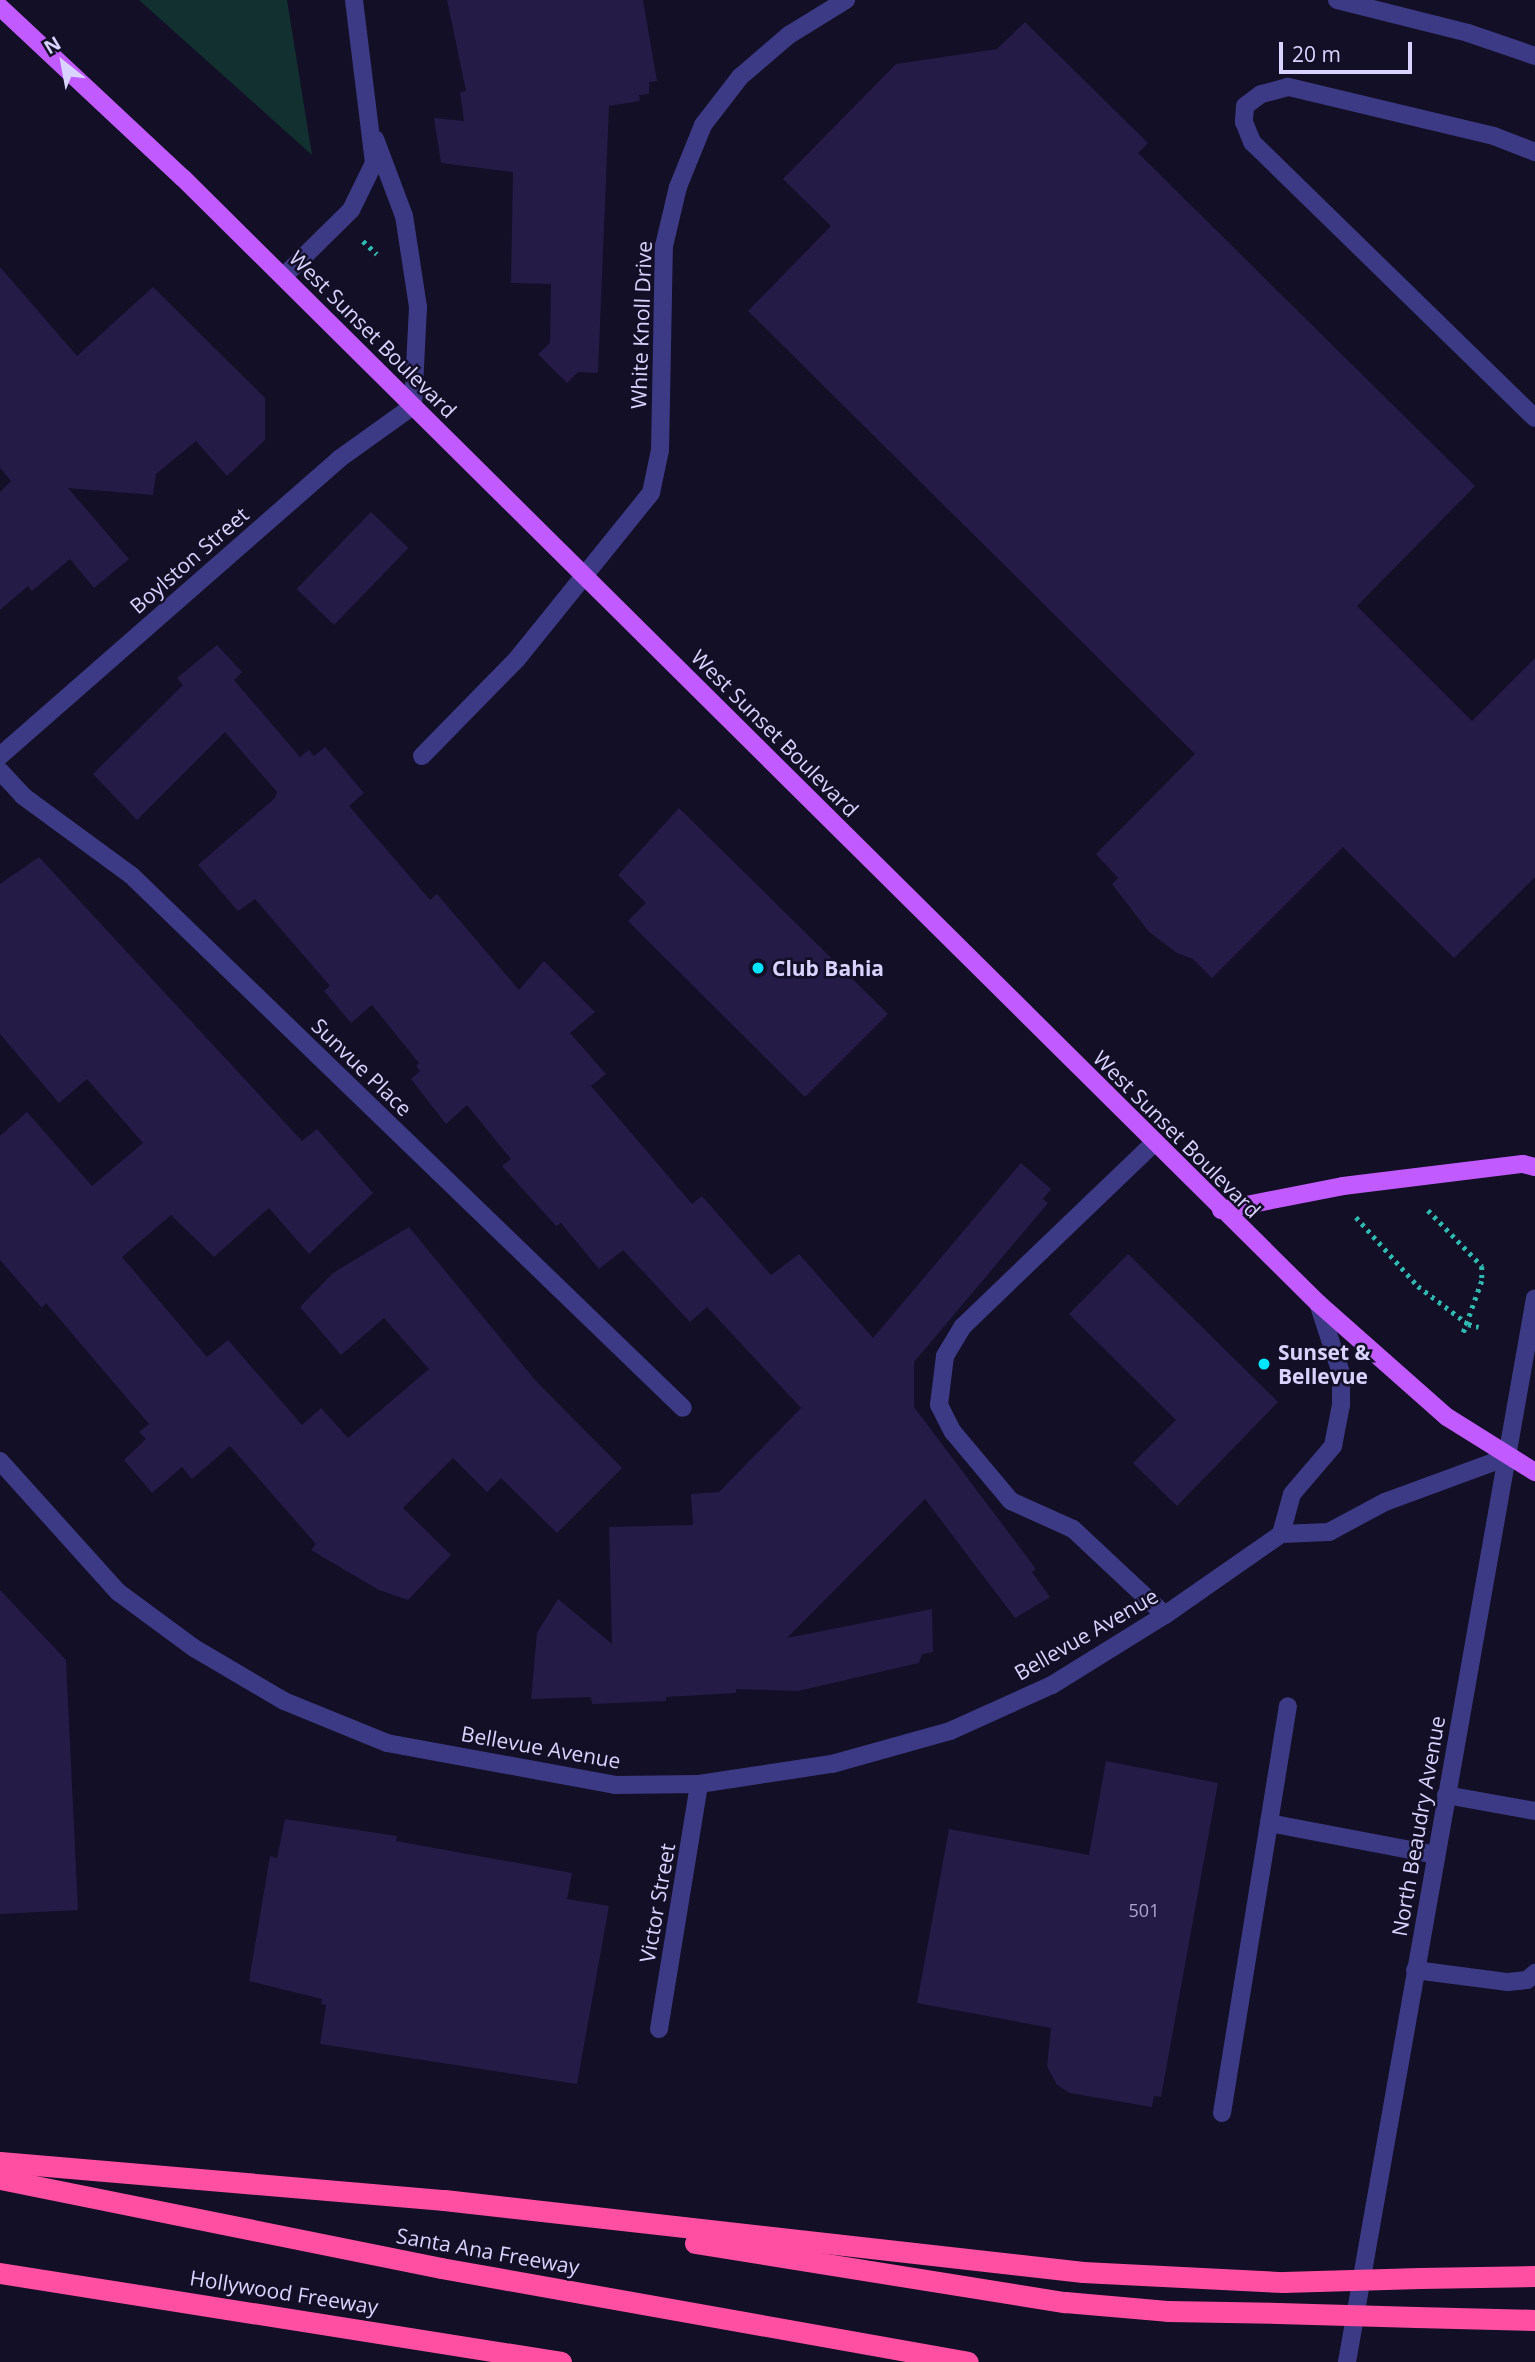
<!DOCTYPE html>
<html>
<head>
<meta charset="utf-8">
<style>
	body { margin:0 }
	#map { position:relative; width:1535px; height:2362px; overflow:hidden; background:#130f26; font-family:"Open Sans",sans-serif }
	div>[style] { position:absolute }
	.green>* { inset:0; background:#12302f }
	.building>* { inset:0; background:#241b47; transform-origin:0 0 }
	.path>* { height:4.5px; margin-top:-2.25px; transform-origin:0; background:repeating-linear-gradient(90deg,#2fb8b0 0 3.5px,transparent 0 8.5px) }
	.minor>* { height:18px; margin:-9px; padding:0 9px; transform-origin:9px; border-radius:9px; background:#3d3a85 }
	.major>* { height:18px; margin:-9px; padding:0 9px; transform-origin:9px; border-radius:9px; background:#c25bff }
	.highway>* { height:21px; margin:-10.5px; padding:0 10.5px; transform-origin:10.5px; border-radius:10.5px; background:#ff4fa3 }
	.highway-bridge>* { height:21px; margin:-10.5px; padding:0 10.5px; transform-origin:10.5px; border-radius:10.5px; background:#ff4fa3 }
	.dots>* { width:19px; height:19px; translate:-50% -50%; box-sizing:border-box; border:4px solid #130f26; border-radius:50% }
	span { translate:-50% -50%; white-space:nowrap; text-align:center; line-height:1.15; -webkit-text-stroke:5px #130f26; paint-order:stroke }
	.number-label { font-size:18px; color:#aca6d1 }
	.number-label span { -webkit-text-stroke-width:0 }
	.street-label { font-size:21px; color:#d9d4ff }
	.poi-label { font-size:21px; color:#d9d4ff; font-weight:700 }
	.left { translate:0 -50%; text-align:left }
	.north { position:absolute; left:28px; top:28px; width:70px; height:70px; -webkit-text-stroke:5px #130f26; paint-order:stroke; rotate:329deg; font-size:19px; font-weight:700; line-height:28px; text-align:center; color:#d9d4ff }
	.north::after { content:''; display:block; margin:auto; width:24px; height:32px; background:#d9d4ff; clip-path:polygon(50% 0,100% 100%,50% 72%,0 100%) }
	.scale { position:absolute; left:1279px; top:42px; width:133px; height:32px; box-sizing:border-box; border:4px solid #d9d4ff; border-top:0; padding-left:9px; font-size:21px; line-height:24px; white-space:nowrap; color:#d9d4ff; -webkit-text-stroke:5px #130f26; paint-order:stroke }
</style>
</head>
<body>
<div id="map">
	<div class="green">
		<i style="clip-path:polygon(139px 0,287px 0,312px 155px)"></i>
	</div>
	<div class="building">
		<i style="clip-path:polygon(447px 0,643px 0,657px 81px,649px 82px,649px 94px,639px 95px,640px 101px,609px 106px,598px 373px,578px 372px,567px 383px,538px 354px,550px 343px,551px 284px,511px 283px,513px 172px,441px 163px,434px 118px,464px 121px,460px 92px,466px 91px)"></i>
		<i style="clip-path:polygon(1025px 22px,1148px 143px,1138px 153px,1475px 486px,1357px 606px,1472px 721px,1535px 658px,1535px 877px,1454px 958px,1343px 847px,1212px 978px,1193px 959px,1177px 953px,1149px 932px,1112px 884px,1118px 878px,1096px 854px,1195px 754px,748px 311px,831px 226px,783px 179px,896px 64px,997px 49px)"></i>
		<i style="clip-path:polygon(0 267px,77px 356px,153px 287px,265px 398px,265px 440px,227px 476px,196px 441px,156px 474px,153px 495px,68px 488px,129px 559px,94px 588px,70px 559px,32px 591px,28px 586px,0 610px,0 492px,11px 481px,0 468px)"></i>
		<i style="left:371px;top:512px;width:52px;height:107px;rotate:44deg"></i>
		<i style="clip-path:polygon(217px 645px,242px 672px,234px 680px,300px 757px,309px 750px,314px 756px,325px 747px,364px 793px,349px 806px,430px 900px,437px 894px,519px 990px,544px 961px,595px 1012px,570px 1033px,606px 1074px,591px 1086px,692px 1204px,702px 1196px,771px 1275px,799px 1254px,873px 1338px,1021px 1163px,1051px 1189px,1043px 1199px,1048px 1203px,914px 1362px,914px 1407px,1036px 1569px,1032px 1572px,1050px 1597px,1015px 1618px,925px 1499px,787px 1638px,932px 1609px,933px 1652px,922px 1654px,919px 1663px,798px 1691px,736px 1689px,736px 1693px,666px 1697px,666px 1701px,592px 1704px,591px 1697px,531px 1699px,537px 1633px,558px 1599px,612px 1644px,609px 1527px,693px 1525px,691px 1494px,719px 1492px,801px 1408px,707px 1307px,690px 1322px,623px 1250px,599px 1269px,561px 1223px,556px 1226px,502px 1166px,511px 1159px,467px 1105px,446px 1124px,411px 1079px,420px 1071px,416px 1066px,419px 1063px,372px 1005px,351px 1023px,324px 991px,330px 986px,255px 899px,238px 911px,198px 865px,275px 798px,277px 792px,225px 732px,137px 820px,93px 774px,183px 685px,177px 678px)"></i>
		<i style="clip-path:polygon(679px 808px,888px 1014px,805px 1097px,628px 921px,646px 903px,618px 875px)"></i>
		<i style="clip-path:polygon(39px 857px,302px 1141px,317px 1129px,373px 1193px,309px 1254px,269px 1208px,214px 1257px,171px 1215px,122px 1257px,207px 1357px,228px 1340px,302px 1425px,321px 1408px,348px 1438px,429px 1369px,384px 1318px,341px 1355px,300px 1307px,333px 1273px,409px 1227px,535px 1380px,622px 1468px,557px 1533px,501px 1478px,487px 1492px,453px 1458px,403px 1508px,451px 1555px,408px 1600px,379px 1590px,311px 1550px,316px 1544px,230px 1446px,192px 1479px,182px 1467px,152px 1493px,124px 1460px,146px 1439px,139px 1432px,149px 1424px,46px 1303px,42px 1308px,0 1260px,0 1136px,27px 1112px,92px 1186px,143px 1143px,87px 1079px,59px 1103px,0 1034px,0 884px)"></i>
		<i style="clip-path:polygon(1128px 1254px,1278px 1402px,1177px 1506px,1133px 1463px,1176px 1420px,1069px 1314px)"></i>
		<i style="clip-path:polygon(0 1590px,66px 1660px,78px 1910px,0 1914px)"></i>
		<i style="clip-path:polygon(1106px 1761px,1218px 1783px,1161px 2097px,1154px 2096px,1152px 2107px,1070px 2093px,1057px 2085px,1047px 2066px,1051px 2028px,917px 2003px,949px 1829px,1089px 1855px)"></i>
		<i style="clip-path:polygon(285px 1819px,397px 1836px,396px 1841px,572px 1873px,567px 1899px,609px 1906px,577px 2084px,320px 2044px,326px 2005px,321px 2004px,322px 1999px,249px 1981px,270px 1856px,277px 1858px)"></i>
	</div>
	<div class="path">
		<i style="left:363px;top:241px;width:19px;rotate:43deg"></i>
		<i style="left:1428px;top:1210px;width:78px;rotate:46deg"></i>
		<i style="left:1482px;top:1266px;width:15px;rotate:90deg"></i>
		<i style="left:1482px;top:1281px;width:59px;rotate:109.7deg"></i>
		<i style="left:1356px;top:1217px;width:93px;rotate:48.1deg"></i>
		<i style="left:1418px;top:1286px;width:63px;rotate:37.2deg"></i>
		<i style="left:1468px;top:1324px;width:11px;rotate:15deg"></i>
	</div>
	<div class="minor">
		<i style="left:1337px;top:0;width:135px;rotate:14.1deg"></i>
		<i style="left:1468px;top:33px;width:71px;rotate:18.9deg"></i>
		<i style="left:1535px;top:152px;width:44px;rotate:-158.7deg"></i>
		<i style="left:1494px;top:136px;width:212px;rotate:-166.6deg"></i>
		<i style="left:1288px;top:87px;width:28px;rotate:165deg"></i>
		<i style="left:1261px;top:94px;width:20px;rotate:143deg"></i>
		<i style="left:1245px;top:106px;width:16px;rotate:94deg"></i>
		<i style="left:1244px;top:122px;width:22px;rotate:68deg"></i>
		<i style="left:1252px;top:142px;width:395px;rotate:44.3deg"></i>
		<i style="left:283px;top:277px;width:95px;rotate:-44.6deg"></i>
		<i style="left:351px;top:210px;width:52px;rotate:-63.9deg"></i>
		<i style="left:374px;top:163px;width:164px;rotate:-97deg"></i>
		<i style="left:0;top:756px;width:451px;rotate:-41.2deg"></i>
		<i style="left:339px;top:459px;width:91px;rotate:-35.6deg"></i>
		<i style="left:413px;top:406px;width:99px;rotate:-87.1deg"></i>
		<i style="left:418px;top:307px;width:92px;rotate:-98.7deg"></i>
		<i style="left:404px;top:216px;width:82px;rotate:-110.6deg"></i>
		<i style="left:422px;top:756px;width:136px;rotate:-45.6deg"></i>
		<i style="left:517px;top:659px;width:213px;rotate:-51.1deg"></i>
		<i style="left:651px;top:493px;width:44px;rotate:-78.2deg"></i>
		<i style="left:660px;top:450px;width:204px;rotate:-88.9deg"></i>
		<i style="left:664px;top:246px;width:61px;rotate:-76.7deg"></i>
		<i style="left:678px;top:187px;width:67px;rotate:-68deg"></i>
		<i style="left:703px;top:125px;width:61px;rotate:-52.4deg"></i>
		<i style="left:740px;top:77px;width:65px;rotate:-40.6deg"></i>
		<i style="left:789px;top:35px;width:67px;rotate:-31.6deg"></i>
		<i style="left:0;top:771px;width:34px;rotate:47deg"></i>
		<i style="left:23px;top:796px;width:134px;rotate:36.2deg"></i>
		<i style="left:131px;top:875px;width:767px;rotate:44deg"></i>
		<i style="left:1154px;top:1143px;width:265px;rotate:136.2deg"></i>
		<i style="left:963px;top:1326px;width:35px;rotate:121deg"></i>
		<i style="left:945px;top:1356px;width:49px;rotate:97deg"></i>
		<i style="left:939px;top:1405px;width:30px;rotate:63deg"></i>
		<i style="left:953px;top:1432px;width:90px;rotate:50deg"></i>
		<i style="left:1011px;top:1501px;width:68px;rotate:24.3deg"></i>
		<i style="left:1073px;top:1529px;width:126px;rotate:43.1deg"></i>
		<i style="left:0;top:1461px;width:176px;rotate:48deg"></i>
		<i style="left:118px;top:1592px;width:94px;rotate:36.4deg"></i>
		<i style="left:194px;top:1648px;width:104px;rotate:30.5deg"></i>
		<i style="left:284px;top:1701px;width:111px;rotate:22.2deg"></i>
		<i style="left:387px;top:1743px;width:232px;rotate:10.4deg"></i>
		<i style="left:615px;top:1785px;width:84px;rotate:-0.7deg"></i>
		<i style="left:699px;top:1784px;width:134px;rotate:-8.6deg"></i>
		<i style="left:832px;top:1764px;width:123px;rotate:-15.6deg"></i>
		<i style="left:950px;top:1731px;width:112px;rotate:-24.3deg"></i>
		<i style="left:1052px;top:1685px;width:133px;rotate:-31.8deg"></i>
		<i style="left:1165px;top:1615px;width:141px;rotate:-34.9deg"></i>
		<i style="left:1281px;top:1534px;width:41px;rotate:-74.6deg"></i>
		<i style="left:1292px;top:1494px;width:63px;rotate:-49.5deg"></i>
		<i style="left:1333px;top:1446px;width:42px;rotate:-79deg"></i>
		<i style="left:1341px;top:1405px;width:32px;rotate:-90deg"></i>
		<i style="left:1341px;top:1373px;width:74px;rotate:-108.2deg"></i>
		<i style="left:1281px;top:1534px;width:48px;rotate:-2.4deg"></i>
		<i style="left:1329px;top:1532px;width:64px;rotate:-28.2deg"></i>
		<i style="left:1385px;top:1502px;width:130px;rotate:-20.2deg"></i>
		<i style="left:1446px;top:1795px;width:90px;rotate:10.2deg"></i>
		<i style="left:1269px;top:1823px;width:170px;rotate:10.8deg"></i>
		<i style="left:1415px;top:1970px;width:94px;rotate:7.4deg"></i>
		<i style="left:1508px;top:1982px;width:19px;rotate:-6deg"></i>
		<i style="left:1527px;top:1980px;width:11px;rotate:-41deg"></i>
		<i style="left:659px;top:2029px;width:248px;rotate:-80.7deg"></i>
		<i style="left:1222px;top:2113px;width:412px;rotate:-80.8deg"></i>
		<i style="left:1347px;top:2362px;width:1080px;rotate:-79.98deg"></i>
	</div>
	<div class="major">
		<i style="left:0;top:7px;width:250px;rotate:43.1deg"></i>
		<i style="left:183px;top:178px;width:1598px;rotate:44.75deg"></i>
		<i style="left:1318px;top:1303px;width:172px;rotate:41.5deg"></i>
		<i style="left:1447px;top:1417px;width:104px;rotate:32deg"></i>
		<i style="left:1221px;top:1210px;width:124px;rotate:-11.1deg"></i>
		<i style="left:1343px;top:1186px;width:181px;rotate:-7deg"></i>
		<i style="left:1523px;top:1164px;width:12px;rotate:14deg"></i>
	</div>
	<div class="highway">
		<i style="left:0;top:2162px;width:446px;rotate:4.9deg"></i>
		<i style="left:444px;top:2200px;width:643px;rotate:6.43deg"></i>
		<i style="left:1083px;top:2272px;width:200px;rotate:2.9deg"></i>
		<i style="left:0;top:2179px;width:450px;rotate:11.4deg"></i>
		<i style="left:441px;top:2268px;width:535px;rotate:10.11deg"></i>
		<i style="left:695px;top:2243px;width:375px;rotate:9.1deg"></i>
		<i style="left:1065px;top:2302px;width:102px;rotate:5deg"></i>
		<i style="left:1167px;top:2311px;width:111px;rotate:1deg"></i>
		<i style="left:0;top:2273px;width:568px;rotate:9.01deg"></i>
		<i style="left:1420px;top:2278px;width:115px;rotate:-1deg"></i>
		<i style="left:1416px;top:2317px;width:119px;rotate:1.4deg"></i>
	</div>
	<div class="highway-bridge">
		<i style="left:1283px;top:2282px;width:137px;rotate:-1.7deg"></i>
		<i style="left:1278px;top:2313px;width:138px;rotate:1.7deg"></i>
	</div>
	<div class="dots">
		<i style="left:758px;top:968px;background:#00e5ff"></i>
		<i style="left:1264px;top:1364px;background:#00e5ff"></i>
	</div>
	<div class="number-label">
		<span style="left:1144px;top:1910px">501</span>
	</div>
	<div class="street-label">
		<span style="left:641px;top:325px;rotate:-88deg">White Knoll Drive</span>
		<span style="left:373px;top:334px;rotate:45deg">West Sunset Boulevard</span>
		<span style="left:189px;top:560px;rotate:-41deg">Boylston Street</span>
		<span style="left:775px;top:733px;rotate:45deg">West Sunset Boulevard</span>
		<span style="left:362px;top:1067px;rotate:44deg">Sunvue Place</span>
		<span style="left:1177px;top:1134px;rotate:45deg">West Sunset Boulevard</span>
		<span style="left:1086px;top:1634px;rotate:-30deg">Bellevue Avenue</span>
		<span style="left:541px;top:1747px;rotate:10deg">Bellevue Avenue</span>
		<span style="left:1418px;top:1826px;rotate:-80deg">North Beaudry Avenue</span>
		<span style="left:657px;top:1903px;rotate:-80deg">Victor Street</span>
		<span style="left:488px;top:2251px;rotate:10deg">Santa Ana Freeway</span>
		<span style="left:284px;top:2292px;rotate:9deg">Hollywood Freeway</span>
	</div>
	<div class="poi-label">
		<span class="left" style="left:772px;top:968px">Club Bahia</span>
		<span class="left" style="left:1278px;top:1364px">Sunset &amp;<br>Bellevue</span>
	</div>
	<div class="north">N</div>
	<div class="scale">20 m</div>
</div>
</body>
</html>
